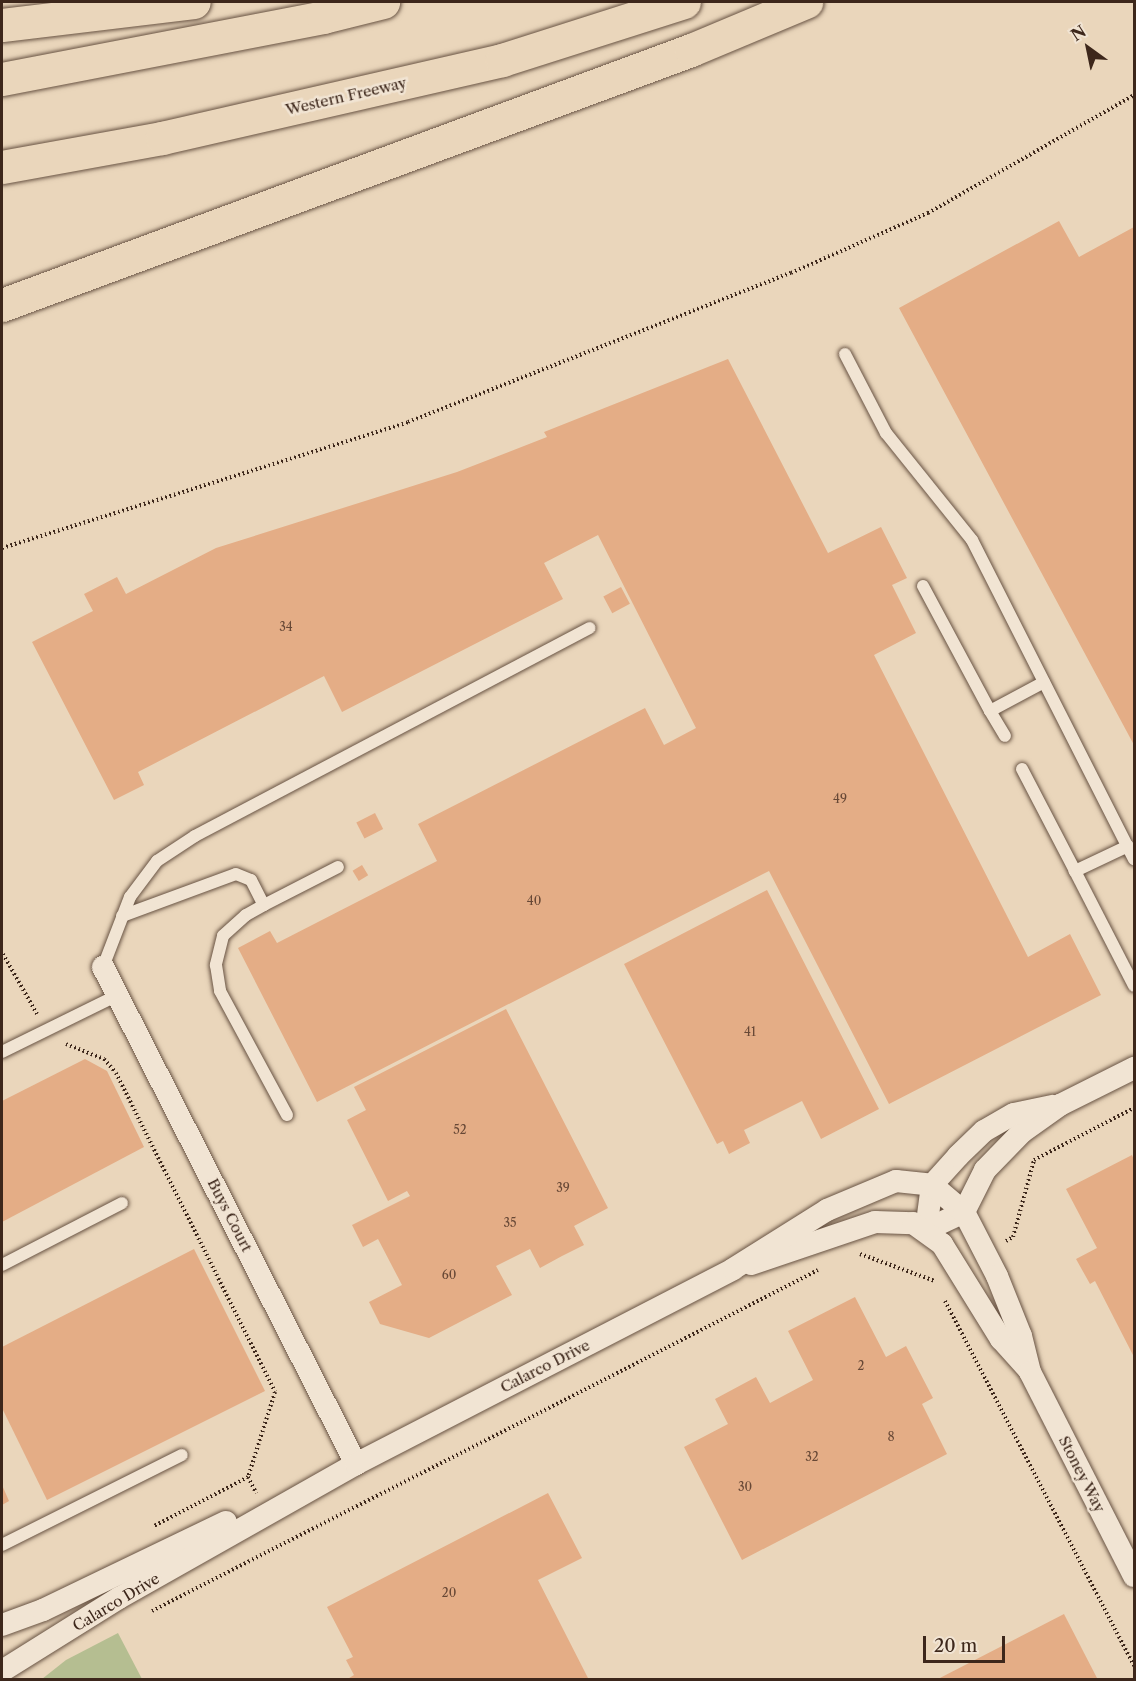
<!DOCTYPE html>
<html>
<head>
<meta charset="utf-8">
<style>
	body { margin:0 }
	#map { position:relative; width:1136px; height:1681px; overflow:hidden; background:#ead6bb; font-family:"Libre Caslon Text",serif }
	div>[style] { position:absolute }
	.green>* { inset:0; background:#b5be91 }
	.building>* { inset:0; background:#e4ad86; transform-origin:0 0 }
	.path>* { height:4px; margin-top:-2px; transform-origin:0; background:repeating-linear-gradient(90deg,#3d271b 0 1.5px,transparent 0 4.5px) }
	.roads { filter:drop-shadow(0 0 2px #685343) drop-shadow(0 0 2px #685343) }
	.lane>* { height:12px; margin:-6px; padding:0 6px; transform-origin:6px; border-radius:6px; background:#f1e4d3 }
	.street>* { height:22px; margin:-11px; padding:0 11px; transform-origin:11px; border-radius:11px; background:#f1e4d3 }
	.highway>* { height:33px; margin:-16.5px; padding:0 16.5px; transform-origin:16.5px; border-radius:16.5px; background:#ead6bb }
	span { translate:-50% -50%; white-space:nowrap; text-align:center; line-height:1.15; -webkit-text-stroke:5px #f1e4d3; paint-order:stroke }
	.number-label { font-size:12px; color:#674836 }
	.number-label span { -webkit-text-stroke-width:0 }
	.street-label { font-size:15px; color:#3d271b }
	.frame { position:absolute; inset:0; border:3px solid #3d271b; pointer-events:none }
	.north { position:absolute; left:1058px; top:18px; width:60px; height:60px; -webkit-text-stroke:4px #f1e4d3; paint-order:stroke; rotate:327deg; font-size:16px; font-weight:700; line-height:24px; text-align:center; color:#3d271b }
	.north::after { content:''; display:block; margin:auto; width:21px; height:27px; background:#3d271b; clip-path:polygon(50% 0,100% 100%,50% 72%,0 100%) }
	.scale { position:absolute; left:923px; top:1636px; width:82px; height:27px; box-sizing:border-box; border:3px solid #3d271b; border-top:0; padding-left:8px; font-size:18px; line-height:21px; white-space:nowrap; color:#3d271b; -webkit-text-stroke:4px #f1e4d3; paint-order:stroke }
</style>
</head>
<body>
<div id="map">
	<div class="green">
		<i style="clip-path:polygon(118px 1633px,142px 1679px,42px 1679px,66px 1660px)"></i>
	</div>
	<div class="building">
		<i style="clip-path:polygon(1059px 221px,1079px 257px,1134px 227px,1134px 745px,899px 308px)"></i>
		<i style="clip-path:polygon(728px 359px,828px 553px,881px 527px,907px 578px,892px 585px,916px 633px,874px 655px,1028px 957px,1070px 934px,1101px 995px,889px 1104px,769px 871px,317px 1102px,238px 948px,270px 931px,277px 943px,437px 861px,418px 824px,645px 708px,664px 745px,696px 728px,598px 535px,544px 563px,563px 599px,342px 712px,324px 676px,138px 772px,144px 785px,114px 800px,32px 642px,93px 611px,84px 594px,117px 577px,126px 594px,216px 548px,457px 472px,547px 437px,544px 432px)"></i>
		<i style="left:621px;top:587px;width:19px;height:20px;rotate:62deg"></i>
		<i style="left:375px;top:813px;width:18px;height:21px;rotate:63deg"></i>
		<i style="left:362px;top:865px;width:12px;height:11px;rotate:59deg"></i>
		<i style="clip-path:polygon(767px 890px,879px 1109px,821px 1139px,802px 1101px,744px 1130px,750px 1143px,729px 1154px,723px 1141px,717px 1144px,624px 964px)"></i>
		<i style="clip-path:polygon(506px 1009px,608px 1208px,574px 1226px,584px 1245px,562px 1256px,540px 1268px,530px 1249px,496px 1266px,512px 1295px,429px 1338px,380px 1324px,369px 1302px,402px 1285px,378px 1239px,363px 1247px,352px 1225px,410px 1196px,407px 1191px,388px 1201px,347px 1120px,366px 1110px,354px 1087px)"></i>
		<i style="clip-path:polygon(85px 1059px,107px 1071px,144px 1147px,2px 1222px,2px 1101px)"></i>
		<i style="clip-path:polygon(1132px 1155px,1134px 1160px,1134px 1357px,1095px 1281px,1090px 1284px,1076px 1259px,1097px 1248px,1066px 1189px)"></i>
		<i style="clip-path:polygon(194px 1249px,265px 1391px,47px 1500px,2px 1408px,2px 1347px)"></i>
		<i style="clip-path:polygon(855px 1297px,886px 1357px,906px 1346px,933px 1398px,922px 1404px,947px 1454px,742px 1560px,684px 1447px,728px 1424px,715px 1399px,756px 1377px,770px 1403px,813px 1380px,788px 1331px)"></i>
		<i style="clip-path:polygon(2px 1485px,9px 1501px,2px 1505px)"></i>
		<i style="clip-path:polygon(548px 1493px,582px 1558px,538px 1580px,589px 1680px,346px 1680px,354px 1675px,346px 1660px,353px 1657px,327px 1607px)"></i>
		<i style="clip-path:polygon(1064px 1614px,1098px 1680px,936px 1680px)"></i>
	</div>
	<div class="path">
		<i style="left:2px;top:548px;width:425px;rotate:-17.2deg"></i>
		<i style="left:408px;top:422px;width:411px;rotate:-21.3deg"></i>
		<i style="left:791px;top:273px;width:150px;rotate:-23.7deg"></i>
		<i style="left:928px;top:213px;width:237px;rotate:-29.8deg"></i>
		<i style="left:3px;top:954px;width:69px;rotate:60.5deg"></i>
		<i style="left:66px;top:1044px;width:41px;rotate:21.5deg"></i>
		<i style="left:104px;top:1059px;width:18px;rotate:49deg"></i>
		<i style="left:116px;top:1073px;width:356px;rotate:63.5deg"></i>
		<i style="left:275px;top:1392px;width:89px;rotate:107.6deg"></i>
		<i style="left:248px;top:1477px;width:106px;rotate:152.5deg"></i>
		<i style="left:1006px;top:1241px;width:8px;rotate:-30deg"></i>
		<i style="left:1013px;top:1237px;width:80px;rotate:-74.7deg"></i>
		<i style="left:1034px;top:1160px;width:113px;rotate:-27.5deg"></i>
		<i style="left:860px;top:1254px;width:80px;rotate:19.8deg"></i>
		<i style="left:945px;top:1301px;width:411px;rotate:62.6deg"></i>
		<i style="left:248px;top:1477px;width:18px;rotate:63deg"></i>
		<i style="left:152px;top:1611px;width:748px;rotate:-27.11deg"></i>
	</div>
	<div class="roads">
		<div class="lane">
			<i style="left:845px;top:354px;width:89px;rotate:62.6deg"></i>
			<i style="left:886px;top:433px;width:137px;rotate:51.2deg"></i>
			<i style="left:972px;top:540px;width:358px;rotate:63.1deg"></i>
			<i style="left:923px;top:586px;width:142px;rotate:61.8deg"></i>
			<i style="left:990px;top:711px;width:61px;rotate:-28.2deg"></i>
			<i style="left:990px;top:711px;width:29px;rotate:59deg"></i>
			<i style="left:1022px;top:769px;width:115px;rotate:62.5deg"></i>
			<i style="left:1128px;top:846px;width:59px;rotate:154.7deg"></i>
			<i style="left:1075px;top:871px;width:129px;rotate:62.8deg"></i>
			<i style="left:264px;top:905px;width:21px;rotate:151deg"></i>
			<i style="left:246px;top:915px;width:31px;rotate:138deg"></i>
			<i style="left:223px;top:936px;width:30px;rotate:104deg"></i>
			<i style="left:216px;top:965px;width:26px;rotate:81deg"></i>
			<i style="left:220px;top:991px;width:141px;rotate:61.6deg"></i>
			<i style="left:122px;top:916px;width:121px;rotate:-20.2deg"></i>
			<i style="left:236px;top:874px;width:16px;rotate:22deg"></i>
			<i style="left:251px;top:880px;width:28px;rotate:63deg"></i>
			<i style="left:264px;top:905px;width:83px;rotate:-27.2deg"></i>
			<i style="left:103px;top:967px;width:75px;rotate:-68.9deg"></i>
			<i style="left:130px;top:897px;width:45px;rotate:-53.1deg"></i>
			<i style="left:157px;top:861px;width:45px;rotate:-33.3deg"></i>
			<i style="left:195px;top:836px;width:446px;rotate:-27.8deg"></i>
			<i style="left:2px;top:1052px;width:129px;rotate:-26.2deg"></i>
			<i style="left:2px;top:1265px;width:135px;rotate:-27.3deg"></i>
			<i style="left:2px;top:1545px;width:201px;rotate:-26.6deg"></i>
		</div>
		<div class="street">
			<i style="left:103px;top:967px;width:558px;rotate:63.02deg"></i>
			<i style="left:926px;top:1230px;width:42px;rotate:-25.3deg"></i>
			<i style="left:964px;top:1212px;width:47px;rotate:-63.4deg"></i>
			<i style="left:985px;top:1170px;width:53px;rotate:-45.8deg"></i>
			<i style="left:1022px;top:1132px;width:47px;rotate:-35.4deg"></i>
			<i style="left:1060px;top:1105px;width:83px;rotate:-26.6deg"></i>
			<i style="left:926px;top:1230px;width:45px;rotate:-82.4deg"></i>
			<i style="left:932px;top:1185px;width:39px;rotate:-48deg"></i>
			<i style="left:958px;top:1156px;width:36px;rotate:-44deg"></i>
			<i style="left:984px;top:1131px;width:34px;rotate:-30deg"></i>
			<i style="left:1014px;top:1114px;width:39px;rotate:-12deg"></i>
			<i style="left:751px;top:1264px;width:131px;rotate:-18.7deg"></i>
			<i style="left:875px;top:1222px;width:38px;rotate:2deg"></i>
			<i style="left:913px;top:1223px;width:36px;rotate:36deg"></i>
			<i style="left:942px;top:1244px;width:112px;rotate:58.2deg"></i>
			<i style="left:1001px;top:1339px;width:39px;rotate:48deg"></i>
			<i style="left:2px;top:1625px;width:44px;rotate:-20.1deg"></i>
			<i style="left:43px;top:1610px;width:203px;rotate:-25.7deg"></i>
			<i style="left:2px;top:1671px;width:138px;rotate:-32deg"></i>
			<i style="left:119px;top:1598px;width:272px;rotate:-29.5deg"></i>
			<i style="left:356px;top:1464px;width:424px;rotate:-27.3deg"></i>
			<i style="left:733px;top:1269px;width:111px;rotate:-32.1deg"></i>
			<i style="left:827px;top:1210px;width:75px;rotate:-22.8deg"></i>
			<i style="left:896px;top:1181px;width:36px;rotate:6deg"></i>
			<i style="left:932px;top:1185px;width:42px;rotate:40.2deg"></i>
			<i style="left:964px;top:1212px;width:72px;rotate:62.7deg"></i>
			<i style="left:997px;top:1276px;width:65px;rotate:68.2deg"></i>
			<i style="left:1021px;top:1336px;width:37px;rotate:76deg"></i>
			<i style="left:1030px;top:1372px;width:229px;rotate:63deg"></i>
		</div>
		<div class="highway">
			<i style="left:2px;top:25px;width:193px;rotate:-6.8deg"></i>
			<i style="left:2px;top:79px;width:327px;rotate:-10.9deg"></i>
			<i style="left:323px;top:17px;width:62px;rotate:-14deg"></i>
			<i style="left:2px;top:167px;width:163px;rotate:-10.3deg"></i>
			<i style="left:162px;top:138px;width:349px;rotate:-12.9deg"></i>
			<i style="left:502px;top:60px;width:191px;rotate:-17.7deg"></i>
			<i style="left:2px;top:305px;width:735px;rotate:-20.31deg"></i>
			<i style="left:691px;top:50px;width:125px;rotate:-22.7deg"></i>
		</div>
	</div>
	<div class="number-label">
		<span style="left:286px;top:627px">34</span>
		<span style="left:840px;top:799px">49</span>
		<span style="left:534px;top:901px">40</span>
		<span style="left:750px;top:1032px">41</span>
		<span style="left:460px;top:1130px">52</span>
		<span style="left:563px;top:1188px">39</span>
		<span style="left:510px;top:1223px">35</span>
		<span style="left:449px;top:1275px">60</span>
		<span style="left:861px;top:1366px">2</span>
		<span style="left:891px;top:1437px">8</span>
		<span style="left:812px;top:1457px">32</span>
		<span style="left:745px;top:1487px">30</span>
		<span style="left:449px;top:1593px">20</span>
	</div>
	<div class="street-label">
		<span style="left:346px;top:96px;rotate:-13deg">Western Freeway</span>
		<span style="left:230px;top:1215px;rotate:63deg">Buys Court</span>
		<span style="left:545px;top:1366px;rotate:-27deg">Calarco Drive</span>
		<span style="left:1082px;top:1474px;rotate:63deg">Stoney Way</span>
		<span style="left:116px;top:1602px;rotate:-31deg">Calarco Drive</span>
	</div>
	<div class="frame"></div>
	<div class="north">N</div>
	<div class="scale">20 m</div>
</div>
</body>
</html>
